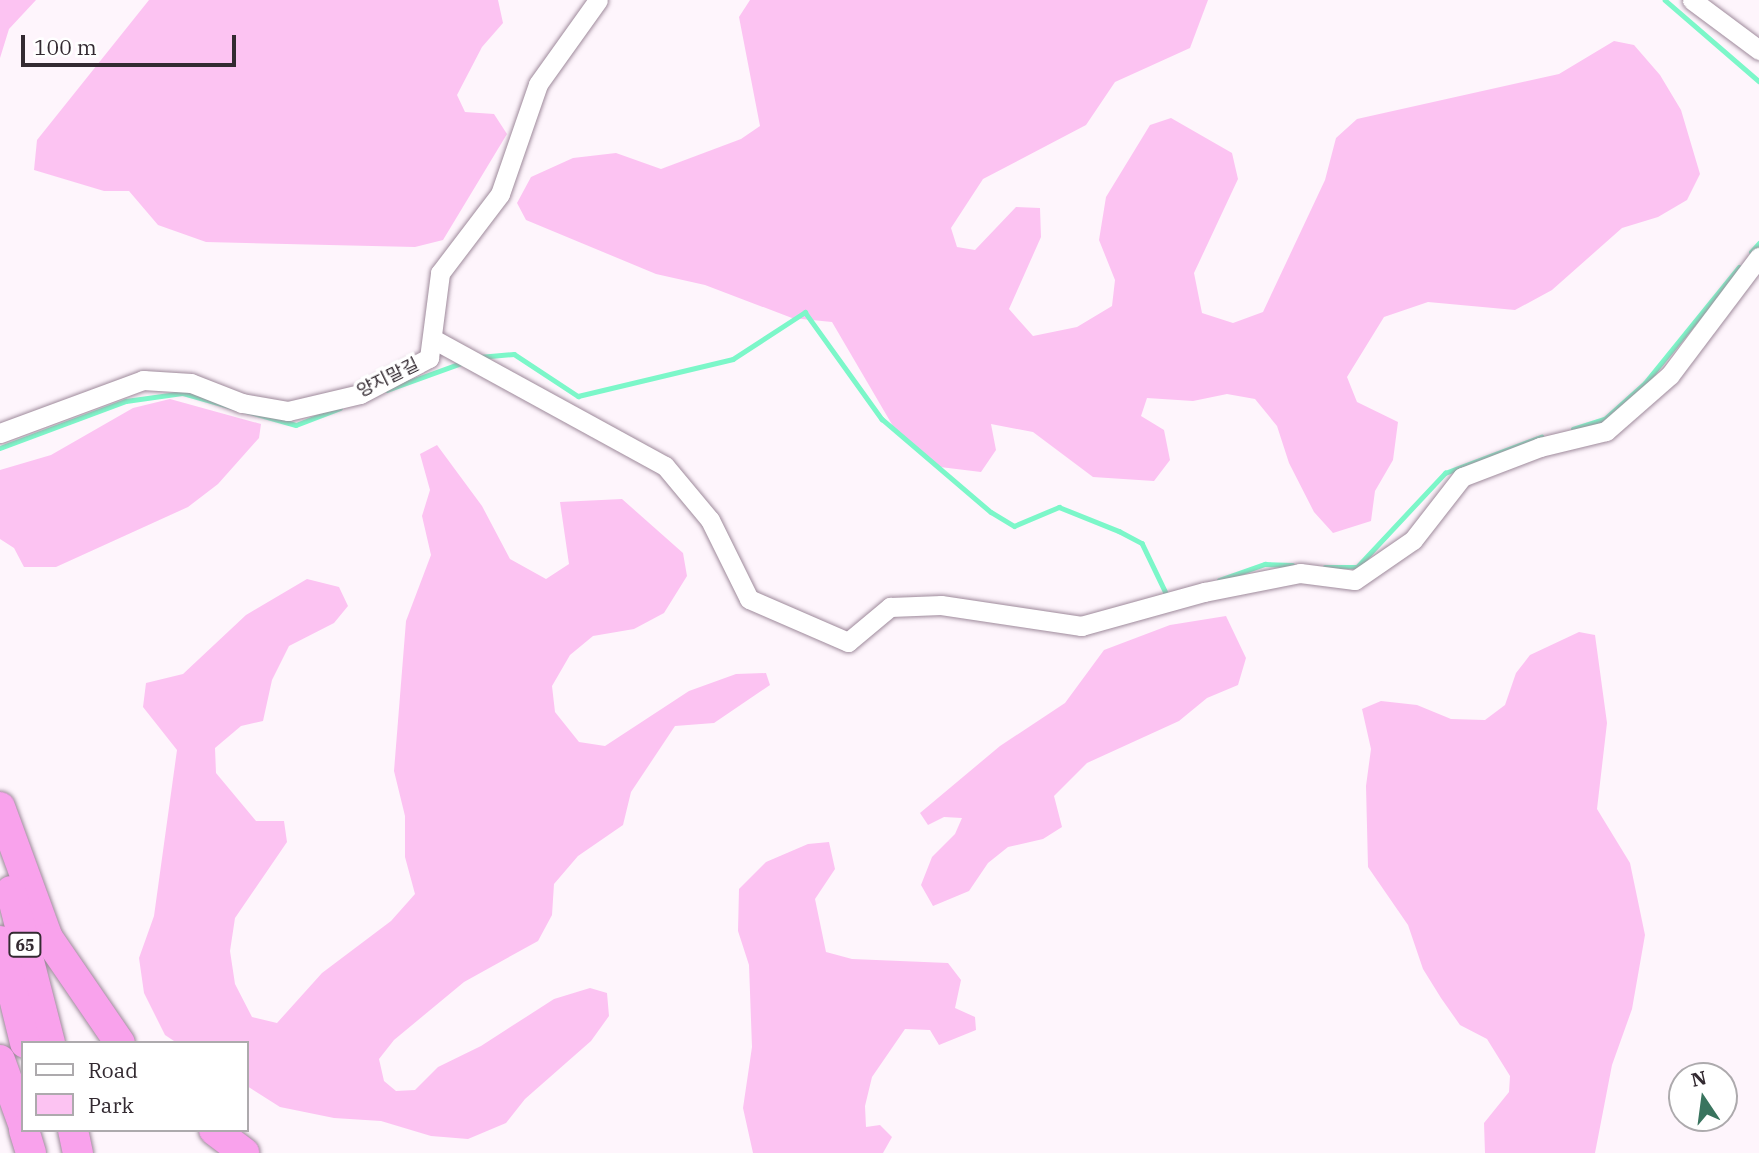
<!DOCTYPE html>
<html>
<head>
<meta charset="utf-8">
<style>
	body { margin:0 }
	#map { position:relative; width:1759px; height:1153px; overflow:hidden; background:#fef5fc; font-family:"IBM Plex Serif","Noto Sans KR",serif }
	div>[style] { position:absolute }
	.green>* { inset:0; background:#fcc3f2 }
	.stream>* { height:4.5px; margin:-2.25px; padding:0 2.25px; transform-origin:2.25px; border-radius:2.25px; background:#7cf7c9 }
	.roads { filter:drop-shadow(0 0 2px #9e8a9b) drop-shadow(0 0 2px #9e8a9b) }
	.minor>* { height:19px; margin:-9.5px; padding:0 9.5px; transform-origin:9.5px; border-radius:9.5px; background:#fff }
	.highway>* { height:30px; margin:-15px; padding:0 15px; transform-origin:15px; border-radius:15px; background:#f9a2ec }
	span { translate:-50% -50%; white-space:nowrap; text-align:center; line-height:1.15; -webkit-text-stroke:7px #fff; paint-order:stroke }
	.shield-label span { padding:2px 5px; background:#fff; border:2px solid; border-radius:5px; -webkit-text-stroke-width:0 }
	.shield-label { font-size:16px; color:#332a31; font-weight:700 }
	.street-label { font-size:18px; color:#332a31 }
	.legend { position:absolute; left:21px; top:1041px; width:228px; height:91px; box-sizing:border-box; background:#fff; border:2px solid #adaaad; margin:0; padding:9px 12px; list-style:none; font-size:21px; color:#332a31 }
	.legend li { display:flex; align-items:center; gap:14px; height:35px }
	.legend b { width:35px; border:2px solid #adaaad }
	.north { position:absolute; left:1668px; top:1062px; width:70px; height:70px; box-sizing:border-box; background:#fff; border:2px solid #adaaad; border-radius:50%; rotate:347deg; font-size:19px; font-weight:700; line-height:28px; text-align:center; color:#332a31 }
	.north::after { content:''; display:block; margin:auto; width:24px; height:32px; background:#39745e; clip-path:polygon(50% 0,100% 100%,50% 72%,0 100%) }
	.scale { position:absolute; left:21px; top:35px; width:215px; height:32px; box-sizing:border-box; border:4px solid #332a31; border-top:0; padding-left:9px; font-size:21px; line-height:24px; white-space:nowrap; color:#332a31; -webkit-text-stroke:5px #fff; paint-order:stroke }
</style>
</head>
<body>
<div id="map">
	<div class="green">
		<i style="clip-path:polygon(0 0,36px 0,9px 29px,0 58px)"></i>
		<i style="clip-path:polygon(149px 0,498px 0,503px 23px,482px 47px,457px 95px,465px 112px,494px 114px,507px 134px,443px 240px,415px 247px,206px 242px,158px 225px,129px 191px,104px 191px,34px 170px,37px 140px)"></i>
		<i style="clip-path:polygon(750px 0,1208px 0,1190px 48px,1115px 82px,1086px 125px,983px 179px,951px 228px,957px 247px,975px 250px,1016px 207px,1040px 208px,1041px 237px,1009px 309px,1033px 336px,1077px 327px,1112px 306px,1115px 280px,1099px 240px,1106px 197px,1150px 125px,1171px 118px,1232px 153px,1238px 179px,1194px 273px,1202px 313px,1233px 323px,1263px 312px,1325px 180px,1336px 138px,1357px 119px,1559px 74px,1614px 41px,1634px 45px,1660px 75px,1681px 110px,1700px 174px,1687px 200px,1658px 217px,1622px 228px,1552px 290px,1515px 310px,1428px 302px,1384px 317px,1347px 377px,1357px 402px,1398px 422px,1393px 460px,1375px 491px,1371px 521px,1333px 533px,1314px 512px,1289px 463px,1277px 426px,1255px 399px,1227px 394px,1193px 401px,1147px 398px,1141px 416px,1164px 430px,1170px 460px,1154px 481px,1093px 477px,1033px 432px,991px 424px,996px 450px,981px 472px,940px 467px,897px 433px,832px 322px,792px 318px,705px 285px,656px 274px,526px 220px,517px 203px,531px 177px,573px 158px,616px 153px,661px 169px,741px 139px,760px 126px,739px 17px)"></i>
		<i style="clip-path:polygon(170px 399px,261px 424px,259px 438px,218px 484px,188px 507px,56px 567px,24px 567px,14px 548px,0 539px,0 470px,51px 455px,133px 408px)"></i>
		<i style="clip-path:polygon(437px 445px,482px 506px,510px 559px,546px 579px,569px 564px,560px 502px,622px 499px,683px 553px,687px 576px,664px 613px,634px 629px,593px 636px,570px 655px,552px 686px,555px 712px,579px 742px,605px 746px,689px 691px,736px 674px,766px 673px,770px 685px,714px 723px,675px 726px,631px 792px,623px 825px,578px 856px,554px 884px,552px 915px,538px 941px,464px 982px,394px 1040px,379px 1059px,384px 1081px,396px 1091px,415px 1090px,438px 1067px,481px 1046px,554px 999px,590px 988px,607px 993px,609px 1016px,591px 1041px,525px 1099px,506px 1123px,468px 1139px,431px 1136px,381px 1121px,334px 1118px,280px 1107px,247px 1086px,247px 1043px,177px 1043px,165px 1035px,144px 993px,139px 958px,154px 916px,177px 750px,143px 707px,146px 683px,183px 674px,246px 615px,307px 579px,339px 587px,348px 606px,334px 623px,289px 646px,272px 680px,263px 721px,241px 726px,215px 748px,216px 773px,256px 821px,284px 821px,287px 842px,235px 918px,230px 951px,235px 984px,252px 1017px,277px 1023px,322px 973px,391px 921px,415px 894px,405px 857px,405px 816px,394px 771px,406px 621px,431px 555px,422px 516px,430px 490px,420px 454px)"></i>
		<i style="clip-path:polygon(1226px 616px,1246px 658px,1238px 685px,1207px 698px,1179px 721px,1087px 763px,1054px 796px,1062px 827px,1043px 839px,1008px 847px,988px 863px,969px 891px,933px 906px,921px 885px,932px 857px,955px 834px,962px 818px,944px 817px,928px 825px,920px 813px,1000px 746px,1065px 703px,1104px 650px,1170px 625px)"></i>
		<i style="clip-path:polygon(1579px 632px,1595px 635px,1607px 723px,1597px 809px,1630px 863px,1645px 935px,1632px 1009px,1612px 1065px,1595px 1153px,1485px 1153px,1484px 1123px,1509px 1092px,1510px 1076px,1487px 1039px,1460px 1025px,1441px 998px,1423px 969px,1408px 925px,1368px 867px,1366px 786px,1371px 749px,1362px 709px,1381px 701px,1417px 705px,1451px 719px,1485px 720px,1505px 705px,1516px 673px,1530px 655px)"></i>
		<i style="clip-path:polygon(829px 842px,835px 869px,815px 899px,826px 952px,852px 959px,948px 963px,961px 980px,955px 1008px,975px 1017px,976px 1030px,939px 1045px,930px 1030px,905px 1029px,872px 1077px,865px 1106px,866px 1127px,880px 1125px,892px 1137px,883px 1153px,753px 1153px,743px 1108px,752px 1047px,749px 965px,738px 931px,739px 889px,766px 862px,808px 844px)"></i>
	</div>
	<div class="stream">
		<i style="left:1665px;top:0;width:124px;rotate:40.8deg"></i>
		<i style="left:1751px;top:252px;width:12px;rotate:-48deg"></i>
		<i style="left:479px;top:357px;width:35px;rotate:-5deg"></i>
		<i style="left:514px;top:354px;width:77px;rotate:33.3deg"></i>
		<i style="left:578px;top:396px;width:159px;rotate:-13.4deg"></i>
		<i style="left:733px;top:359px;width:86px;rotate:-33.1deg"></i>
		<i style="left:805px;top:312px;width:132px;rotate:54.3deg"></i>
		<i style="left:882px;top:419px;width:143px;rotate:40.5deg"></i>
		<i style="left:991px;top:512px;width:27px;rotate:31deg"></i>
		<i style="left:1014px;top:526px;width:49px;rotate:-22.9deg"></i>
		<i style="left:1059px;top:507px;width:65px;rotate:21.8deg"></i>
		<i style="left:1119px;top:531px;width:26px;rotate:28deg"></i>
		<i style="left:1142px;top:543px;width:58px;rotate:64.3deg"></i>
		<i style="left:387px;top:390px;width:79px;rotate:-20deg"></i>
		<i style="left:1573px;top:429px;width:35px;rotate:-18deg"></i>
		<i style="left:1606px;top:418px;width:52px;rotate:-41.9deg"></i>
		<i style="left:1645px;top:383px;width:149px;rotate:-51deg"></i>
		<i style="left:0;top:448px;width:134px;rotate:-20.5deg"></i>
		<i style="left:126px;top:401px;width:58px;rotate:-8deg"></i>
		<i style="left:183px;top:393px;width:117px;rotate:15.8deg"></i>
		<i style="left:296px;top:425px;width:47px;rotate:-21.1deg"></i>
		<i style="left:1325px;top:567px;width:32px"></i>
		<i style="left:1357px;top:567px;width:129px;rotate:-46.9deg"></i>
		<i style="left:1445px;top:473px;width:103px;rotate:-20.6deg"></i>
		<i style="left:1219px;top:580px;width:49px;rotate:-19.2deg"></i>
		<i style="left:1265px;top:564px;width:27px;rotate:2deg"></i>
	</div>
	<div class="roads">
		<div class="minor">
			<i style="left:1692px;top:0;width:84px;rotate:36.7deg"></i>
			<i style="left:433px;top:339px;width:264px;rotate:28.7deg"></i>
			<i style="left:665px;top:466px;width:70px;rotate:50.2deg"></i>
			<i style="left:710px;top:520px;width:88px;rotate:63.7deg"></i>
			<i style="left:749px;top:599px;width:108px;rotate:23.5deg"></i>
			<i style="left:848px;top:642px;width:55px;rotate:-39.8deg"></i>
			<i style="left:890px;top:607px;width:51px;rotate:-2.2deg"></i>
			<i style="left:941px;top:605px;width:142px;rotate:8.5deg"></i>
			<i style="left:1081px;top:626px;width:128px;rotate:-15.5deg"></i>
			<i style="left:1204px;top:592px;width:98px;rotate:-11.2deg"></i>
			<i style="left:1300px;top:573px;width:55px;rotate:7.3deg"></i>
			<i style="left:1355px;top:580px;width:70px;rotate:-34.6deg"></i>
			<i style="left:1413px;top:540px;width:80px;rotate:-52.1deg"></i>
			<i style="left:1462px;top:477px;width:84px;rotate:-21deg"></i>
			<i style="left:1540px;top:447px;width:68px;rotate:-13.6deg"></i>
			<i style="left:1606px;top:431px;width:85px;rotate:-41.2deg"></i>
			<i style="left:1670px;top:375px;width:148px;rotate:-53deg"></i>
			<i style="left:0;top:433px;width:153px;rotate:-20.3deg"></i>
			<i style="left:143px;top:380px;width:48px;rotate:3.6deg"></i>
			<i style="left:191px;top:383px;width:55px;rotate:21.4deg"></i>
			<i style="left:242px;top:403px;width:47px;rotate:9.9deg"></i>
			<i style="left:288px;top:411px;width:74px;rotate:-13.3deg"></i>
			<i style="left:360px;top:394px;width:78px;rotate:-27.6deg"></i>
			<i style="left:429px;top:358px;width:86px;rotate:-82.6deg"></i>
			<i style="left:440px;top:273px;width:99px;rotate:-52.8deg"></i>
			<i style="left:500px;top:194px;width:116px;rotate:-70.9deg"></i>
			<i style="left:538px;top:84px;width:103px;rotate:-54.5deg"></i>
		</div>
		<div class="highway">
			<i style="left:0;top:807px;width:140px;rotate:69.9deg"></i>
			<i style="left:48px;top:938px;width:127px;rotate:55.6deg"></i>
			<i style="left:11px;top:891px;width:157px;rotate:75.6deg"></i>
			<i style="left:0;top:941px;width:105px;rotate:76.2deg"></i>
			<i style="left:0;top:1060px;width:68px;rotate:70.2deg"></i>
			<i style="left:24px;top:1130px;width:24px;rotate:73deg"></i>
			<i style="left:73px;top:1130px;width:24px;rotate:78deg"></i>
			<i style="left:214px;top:1130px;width:38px;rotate:37deg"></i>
		</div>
	</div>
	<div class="shield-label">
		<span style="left:25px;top:945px">65</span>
	</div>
	<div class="street-label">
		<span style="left:388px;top:378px;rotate:-26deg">양지말길</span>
	</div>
	<ul class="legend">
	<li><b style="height:9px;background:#fff"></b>Road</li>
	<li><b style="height:19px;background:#fcc3f2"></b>Park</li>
	</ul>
	<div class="north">N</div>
	<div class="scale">100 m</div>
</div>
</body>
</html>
